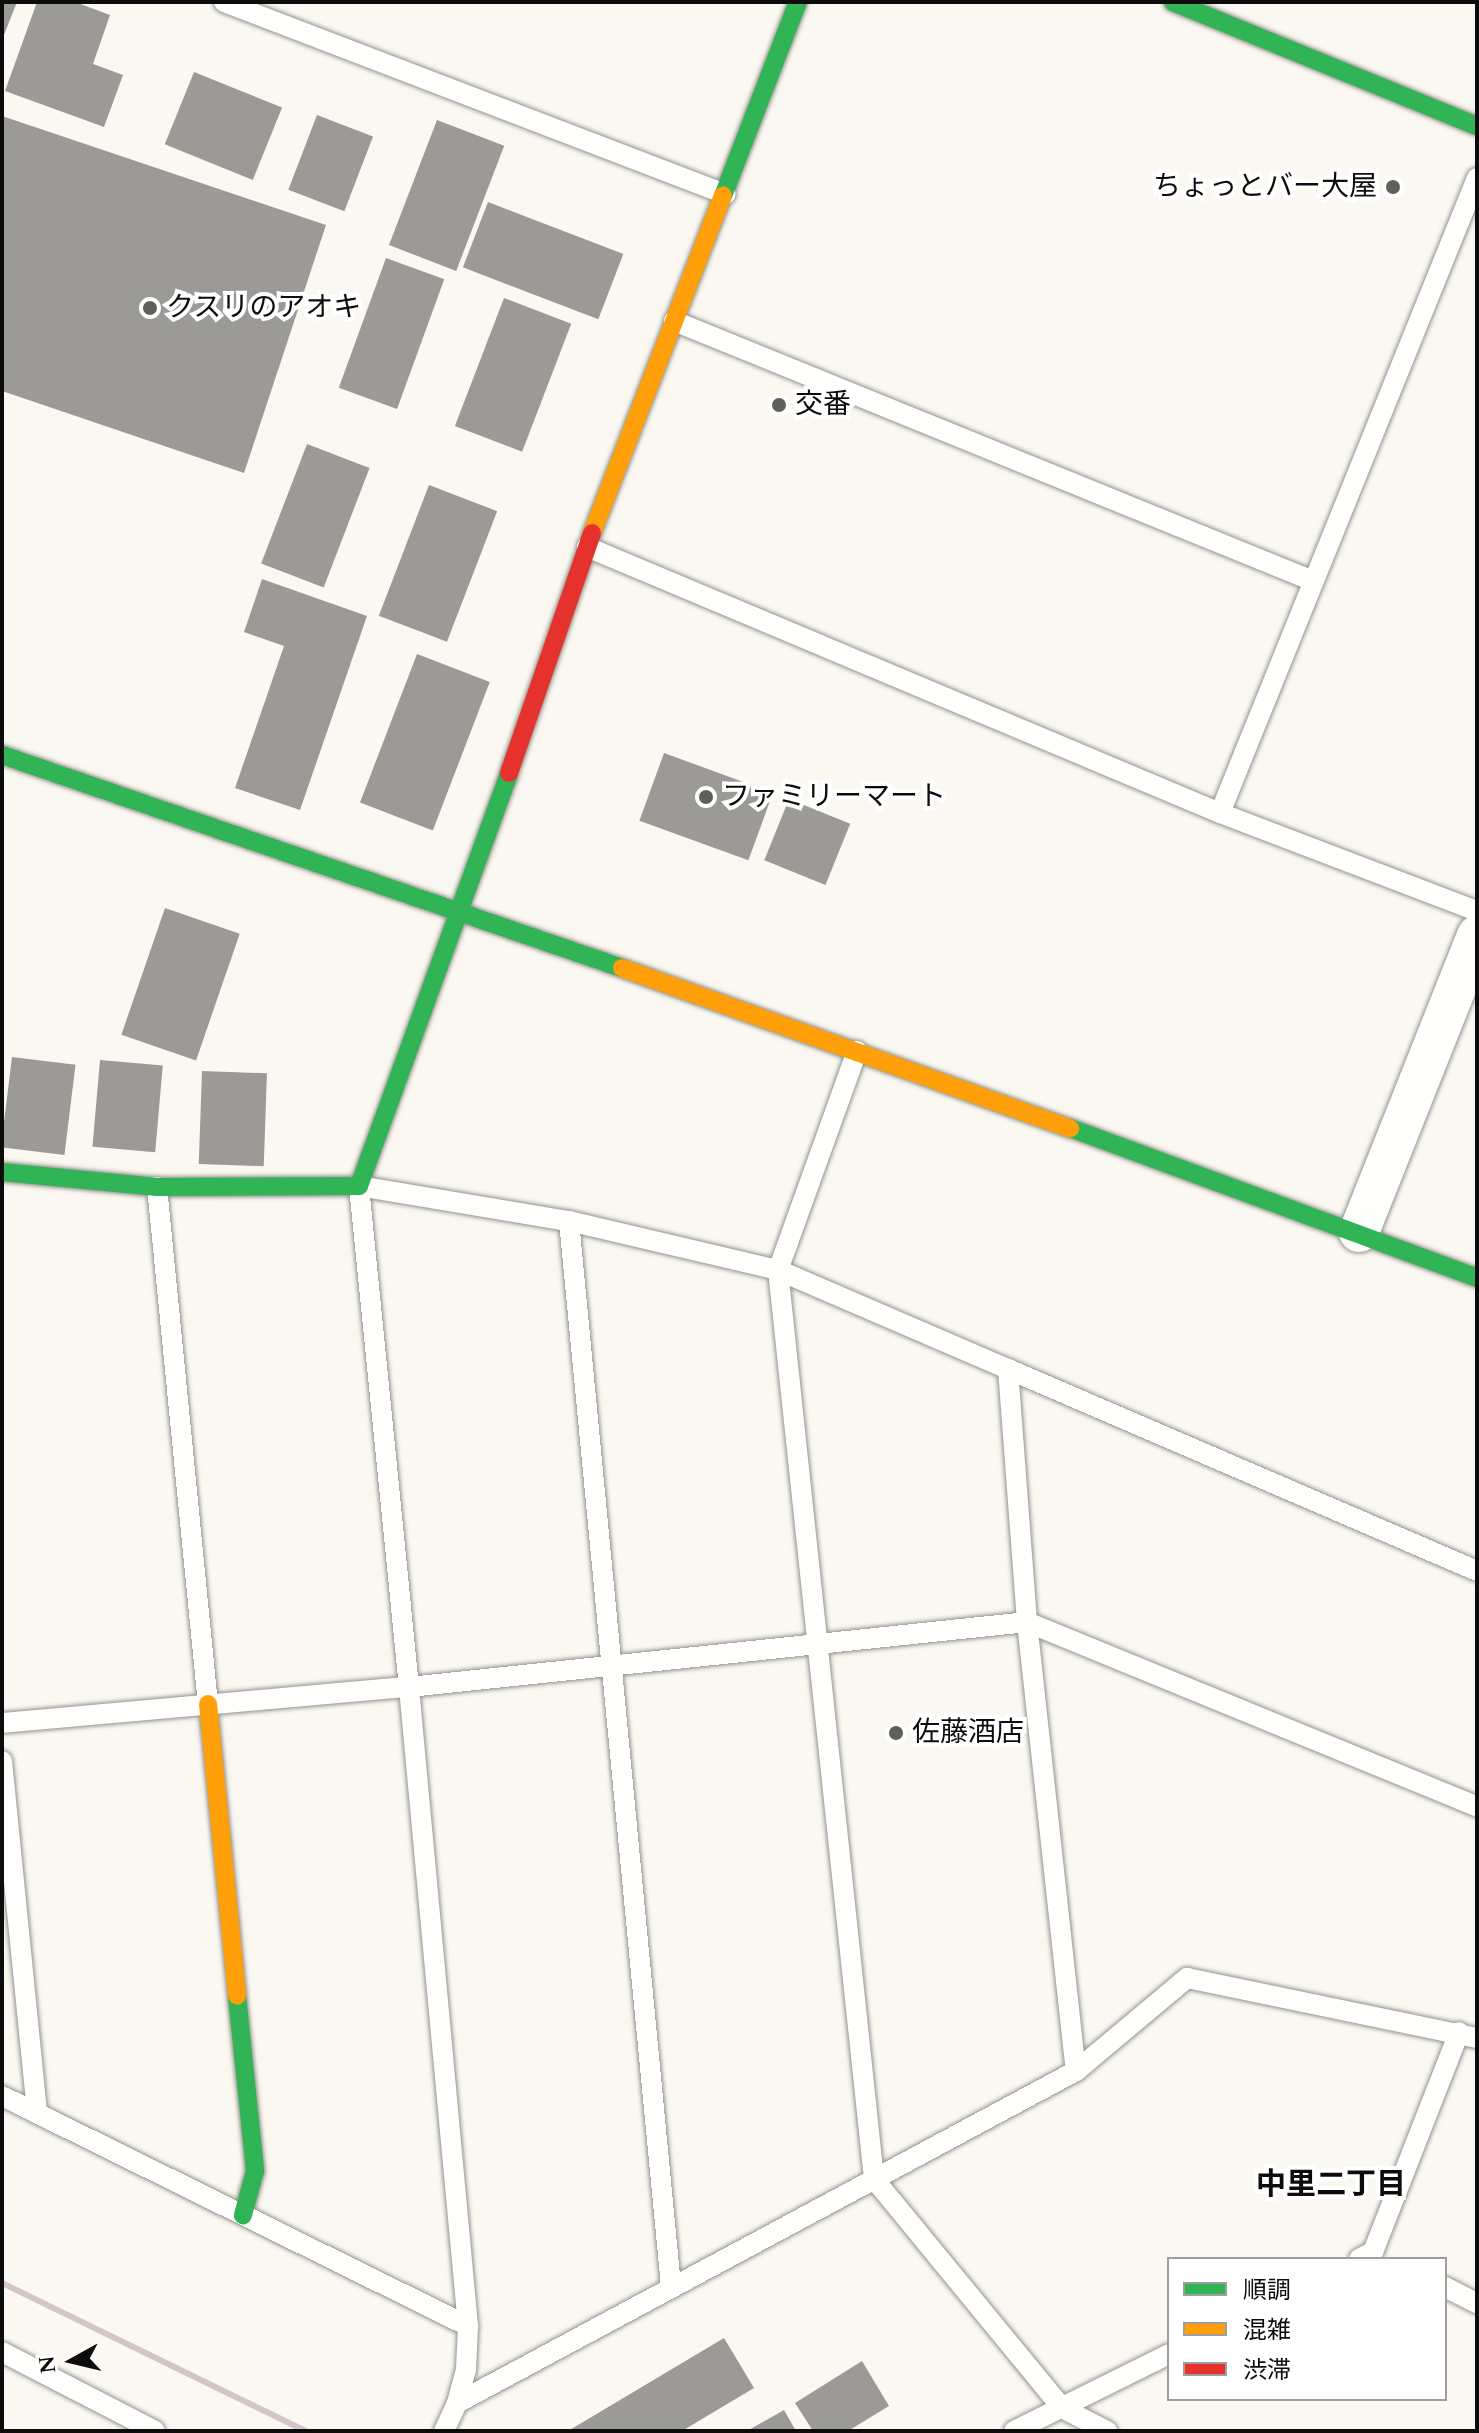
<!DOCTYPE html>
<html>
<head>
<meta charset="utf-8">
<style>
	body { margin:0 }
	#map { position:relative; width:1479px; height:2433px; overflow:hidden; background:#faf8f0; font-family:Spectral,"Noto Sans JP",serif }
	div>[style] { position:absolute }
	.building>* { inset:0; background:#9c9a96; transform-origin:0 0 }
	.roads { filter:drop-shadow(0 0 2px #93928f) drop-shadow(0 0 2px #93928f) }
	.lane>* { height:20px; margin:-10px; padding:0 10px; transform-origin:10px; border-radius:10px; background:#fefefd }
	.street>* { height:40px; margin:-20px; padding:0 20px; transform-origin:20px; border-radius:20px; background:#fefefd }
	.fast>* { height:18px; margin:-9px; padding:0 9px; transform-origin:9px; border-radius:9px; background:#30b455 }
	.slow>* { height:18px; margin:-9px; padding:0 9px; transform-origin:9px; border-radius:9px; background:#ff9f0a }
	.jam>* { height:18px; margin:-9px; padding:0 9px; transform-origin:9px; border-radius:9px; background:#e5322d }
	.rail>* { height:6px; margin:-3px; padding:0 3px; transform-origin:3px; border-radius:3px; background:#d6c5c5 }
	.dots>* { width:22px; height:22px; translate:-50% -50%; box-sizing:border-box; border:4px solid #fff; border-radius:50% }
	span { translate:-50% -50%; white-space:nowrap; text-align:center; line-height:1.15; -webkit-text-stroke:8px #fff; paint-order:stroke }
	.poi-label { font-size:28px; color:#0c0c0c }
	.right { translate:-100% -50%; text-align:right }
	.left { translate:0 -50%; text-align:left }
	.neighbourhood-label { font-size:30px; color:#0c0c0c; font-weight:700 }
	.frame { position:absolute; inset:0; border:4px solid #0c0c0c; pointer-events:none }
	.legend { position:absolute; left:1167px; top:2257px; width:280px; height:144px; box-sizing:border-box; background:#fff; border:2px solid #9e9e9e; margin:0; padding:10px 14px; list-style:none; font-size:24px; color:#0c0c0c }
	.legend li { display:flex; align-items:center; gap:16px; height:40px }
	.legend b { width:40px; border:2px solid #9e9e9e }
	.north { position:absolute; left:32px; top:2321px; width:80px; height:80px; -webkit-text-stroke:6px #fff; paint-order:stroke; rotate:262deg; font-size:22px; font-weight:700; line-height:32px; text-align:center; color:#0c0c0c }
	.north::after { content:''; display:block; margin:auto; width:28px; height:36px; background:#0c0c0c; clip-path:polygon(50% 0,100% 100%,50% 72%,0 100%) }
</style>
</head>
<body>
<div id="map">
	<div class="building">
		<i style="clip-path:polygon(2px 2px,17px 2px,2px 40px)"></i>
		<i style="clip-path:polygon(37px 2px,75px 2px,110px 15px,93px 64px,123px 75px,104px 127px,5px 91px)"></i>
		<i style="left:194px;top:72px;width:95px;height:78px;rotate:22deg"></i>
		<i style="left:317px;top:115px;width:60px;height:80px;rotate:21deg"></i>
		<i style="clip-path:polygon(2px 116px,326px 225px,244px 473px,2px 391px)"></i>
		<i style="left:437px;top:120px;width:72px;height:134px;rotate:21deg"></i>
		<i style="left:488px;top:202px;width:145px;height:70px;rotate:21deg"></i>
		<i style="left:386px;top:258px;width:62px;height:138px;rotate:20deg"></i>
		<i style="left:504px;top:298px;width:72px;height:137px;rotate:21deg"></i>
		<i style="left:307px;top:444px;width:67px;height:128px;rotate:21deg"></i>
		<i style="left:429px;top:485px;width:73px;height:140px;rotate:21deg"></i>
		<i style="clip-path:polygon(262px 579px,367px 616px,300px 810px,235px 788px,284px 646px,244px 632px)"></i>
		<i style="left:417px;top:654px;width:78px;height:159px;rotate:21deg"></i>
		<i style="left:664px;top:753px;width:116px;height:72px;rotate:20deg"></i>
		<i style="left:789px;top:799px;width:66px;height:66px;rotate:22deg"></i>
		<i style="left:165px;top:908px;width:79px;height:134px;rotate:19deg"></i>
		<i style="left:12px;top:1057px;width:64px;height:91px;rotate:7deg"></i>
		<i style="left:100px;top:1060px;width:63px;height:87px;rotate:5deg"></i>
		<i style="left:202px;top:1071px;width:65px;height:93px;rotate:2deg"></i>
		<i style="clip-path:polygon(724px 2338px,754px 2388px,682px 2431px,568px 2431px)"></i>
		<i style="clip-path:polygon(862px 2361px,889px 2406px,848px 2431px,813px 2431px,795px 2403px)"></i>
		<i style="clip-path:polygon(784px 2410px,796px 2431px,747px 2431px)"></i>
	</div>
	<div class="roads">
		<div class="lane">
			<i style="left:224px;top:2px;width:537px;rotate:20.97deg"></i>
			<i style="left:674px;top:321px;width:690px;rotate:22.14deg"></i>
			<i style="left:587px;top:547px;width:687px;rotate:22.79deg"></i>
			<i style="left:1220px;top:813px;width:275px;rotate:20.9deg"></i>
			<i style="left:1220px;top:813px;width:685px;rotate:-67.97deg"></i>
			<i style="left:857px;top:1051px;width:233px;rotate:109.8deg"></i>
			<i style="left:778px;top:1270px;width:914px;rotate:83.97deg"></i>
			<i style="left:874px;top:2179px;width:296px;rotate:50.6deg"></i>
			<i style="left:1062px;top:2408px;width:51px;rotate:27.1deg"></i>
			<i style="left:157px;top:1187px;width:520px;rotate:84.37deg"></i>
			<i style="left:569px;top:1221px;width:1071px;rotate:84.53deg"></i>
			<i style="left:1008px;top:1369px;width:511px;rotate:23.3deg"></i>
			<i style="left:2px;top:1723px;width:409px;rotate:-5.1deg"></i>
			<i style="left:409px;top:1687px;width:621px;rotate:-6deg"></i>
			<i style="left:1027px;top:1622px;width:487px;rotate:22.3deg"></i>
			<i style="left:2px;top:1761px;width:354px;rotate:84.3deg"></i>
			<i style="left:2px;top:2096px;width:520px;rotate:26.27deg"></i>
			<i style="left:1359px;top:2259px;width:16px;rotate:-27deg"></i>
			<i style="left:1373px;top:2252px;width:236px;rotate:-68.6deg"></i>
			<i style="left:1445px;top:2287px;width:36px;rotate:27deg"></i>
			<i style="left:2px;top:2352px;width:172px;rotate:27.3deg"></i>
			<i style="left:457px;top:2403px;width:702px;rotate:-28.21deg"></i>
			<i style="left:1076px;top:2071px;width:145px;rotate:-40deg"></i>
			<i style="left:1187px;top:1978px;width:296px;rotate:11.7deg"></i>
			<i style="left:444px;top:2431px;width:31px;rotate:-65deg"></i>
			<i style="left:457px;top:2403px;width:34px;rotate:-75deg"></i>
			<i style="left:466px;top:2370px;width:44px;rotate:-87.4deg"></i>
			<i style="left:468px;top:2326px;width:642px;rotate:-95.28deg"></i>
			<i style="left:409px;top:1687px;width:503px;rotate:-95.7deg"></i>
			<i style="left:359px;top:1186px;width:213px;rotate:9.5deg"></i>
			<i style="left:569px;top:1221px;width:215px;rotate:13.2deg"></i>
			<i style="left:778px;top:1270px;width:250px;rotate:23.3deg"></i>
			<i style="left:1008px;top:1369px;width:254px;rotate:85.7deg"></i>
			<i style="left:1027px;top:1622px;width:452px;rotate:83.8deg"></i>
			<i style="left:1014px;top:2431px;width:173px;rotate:-26.4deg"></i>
		</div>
		<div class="street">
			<i style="left:1359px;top:1232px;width:319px;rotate:-68.3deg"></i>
		</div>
		<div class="fast">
			<i style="left:1173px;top:2px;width:328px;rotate:22.2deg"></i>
			<i style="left:723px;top:196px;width:208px;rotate:-68.9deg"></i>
			<i style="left:2px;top:755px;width:656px;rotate:18.96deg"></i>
			<i style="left:1070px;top:1128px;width:434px;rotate:20.2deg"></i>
			<i style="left:2px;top:1172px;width:156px;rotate:5.5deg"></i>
			<i style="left:157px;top:1187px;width:202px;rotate:-0.3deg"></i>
			<i style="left:359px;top:1186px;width:439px;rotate:-70deg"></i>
			<i style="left:237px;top:1996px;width:176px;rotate:84.1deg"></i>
			<i style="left:255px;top:2171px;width:46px;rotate:105.3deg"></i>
		</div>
		<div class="slow">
			<i style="left:592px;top:533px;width:362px;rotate:-68.8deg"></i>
			<i style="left:622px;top:968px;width:476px;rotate:19.7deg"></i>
			<i style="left:208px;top:1704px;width:293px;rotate:84.3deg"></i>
		</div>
		<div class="jam">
			<i style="left:509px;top:773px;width:254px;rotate:-70.9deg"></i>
		</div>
	</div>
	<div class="rail">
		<i style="left:2px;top:2283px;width:337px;rotate:26deg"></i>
	</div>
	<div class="dots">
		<i style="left:1393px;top:187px;background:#5f5f5c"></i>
		<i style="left:150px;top:308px;background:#5f5f5c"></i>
		<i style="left:779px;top:405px;background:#5f5f5c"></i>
		<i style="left:706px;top:797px;background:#5f5f5c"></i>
		<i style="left:896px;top:1733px;background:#5f5f5c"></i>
	</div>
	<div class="poi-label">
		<span class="right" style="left:1377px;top:187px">ちょっとバー大屋</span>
		<span class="left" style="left:166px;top:308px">クスリのアオキ</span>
		<span class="left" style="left:795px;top:405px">交番</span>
		<span class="left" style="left:722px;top:797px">ファミリーマート</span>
		<span class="left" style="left:912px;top:1733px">佐藤酒店</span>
	</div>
	<div class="neighbourhood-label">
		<span style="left:1331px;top:2185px">中里二丁目</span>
	</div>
	<div class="frame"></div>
	<ul class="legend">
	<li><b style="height:10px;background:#30b455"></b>順調</li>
	<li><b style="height:10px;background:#ff9f0a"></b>混雑</li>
	<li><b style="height:10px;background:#e5322d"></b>渋滞</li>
	</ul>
	<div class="north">N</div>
</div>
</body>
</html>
